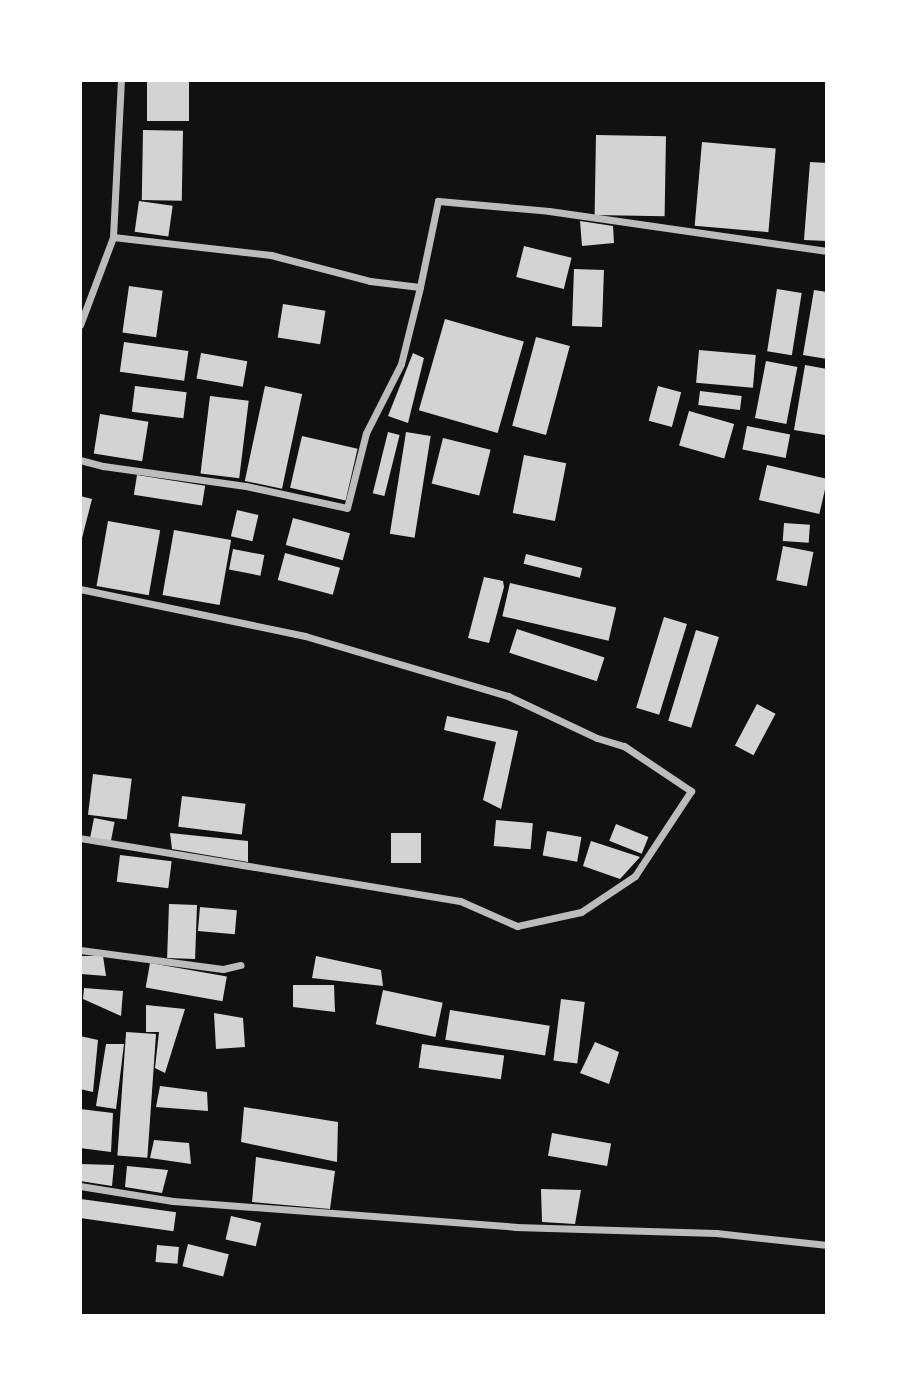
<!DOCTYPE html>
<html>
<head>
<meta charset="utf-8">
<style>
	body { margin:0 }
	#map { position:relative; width:907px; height:1396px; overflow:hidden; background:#111; font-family:Montserrat,sans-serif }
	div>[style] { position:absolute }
	.building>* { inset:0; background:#d3d3d3; transform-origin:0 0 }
	.minor>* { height:7px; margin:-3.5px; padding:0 3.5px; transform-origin:3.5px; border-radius:3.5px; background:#bcbcbc }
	span { translate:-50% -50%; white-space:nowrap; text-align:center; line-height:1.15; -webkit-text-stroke:7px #fff; paint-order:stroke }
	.frame { position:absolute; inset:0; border:82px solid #fff; pointer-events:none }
</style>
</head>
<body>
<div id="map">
	<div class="building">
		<i style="left:147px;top:80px;width:42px;height:41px"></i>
		<i style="left:143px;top:130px;width:40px;height:70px;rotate:1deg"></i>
		<i style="left:596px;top:135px;width:70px;height:80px;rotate:1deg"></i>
		<i style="left:702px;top:142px;width:74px;height:84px;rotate:5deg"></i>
		<i style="clip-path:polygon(810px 162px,827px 163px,827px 241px,804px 240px)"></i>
		<i style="left:139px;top:201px;width:34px;height:31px;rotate:8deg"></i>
		<i style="clip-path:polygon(580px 221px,613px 226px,614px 243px,582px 246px)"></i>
		<i style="left:524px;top:246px;width:49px;height:32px;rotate:14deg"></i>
		<i style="left:574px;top:269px;width:30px;height:57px;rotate:2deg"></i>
		<i style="left:129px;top:286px;width:34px;height:47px;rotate:8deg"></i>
		<i style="left:777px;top:289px;width:25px;height:63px;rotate:9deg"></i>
		<i style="clip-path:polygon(814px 290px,827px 292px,827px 359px,803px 355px)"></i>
		<i style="left:283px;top:304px;width:43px;height:34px;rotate:9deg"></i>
		<i style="left:445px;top:319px;width:82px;height:95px;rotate:16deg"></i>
		<i style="left:536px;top:337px;width:35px;height:92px;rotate:15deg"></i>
		<i style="left:124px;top:342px;width:65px;height:30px;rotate:8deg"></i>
		<i style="left:699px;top:350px;width:57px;height:33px;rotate:5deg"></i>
		<i style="left:201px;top:353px;width:47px;height:26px;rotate:10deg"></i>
		<i style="clip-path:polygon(413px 353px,424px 358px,408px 423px,388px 416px)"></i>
		<i style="left:766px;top:361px;width:32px;height:58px;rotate:11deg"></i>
		<i style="clip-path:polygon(805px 365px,827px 369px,825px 435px,794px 430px)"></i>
		<i style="left:135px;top:386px;width:52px;height:26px;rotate:7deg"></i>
		<i style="left:265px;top:386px;width:38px;height:97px;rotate:12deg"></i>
		<i style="left:658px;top:386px;width:24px;height:36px;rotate:15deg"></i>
		<i style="left:700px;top:391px;width:42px;height:14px;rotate:7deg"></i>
		<i style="left:210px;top:396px;width:39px;height:78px;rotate:7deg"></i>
		<i style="left:689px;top:411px;width:47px;height:36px;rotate:16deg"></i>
		<i style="left:100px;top:414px;width:49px;height:40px;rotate:9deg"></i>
		<i style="left:747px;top:426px;width:44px;height:24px;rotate:11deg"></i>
		<i style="left:388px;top:432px;width:12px;height:63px;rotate:14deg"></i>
		<i style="left:406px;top:432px;width:25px;height:103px;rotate:9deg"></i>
		<i style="left:302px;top:436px;width:57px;height:53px;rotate:13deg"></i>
		<i style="left:443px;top:438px;width:49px;height:47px;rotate:14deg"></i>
		<i style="left:524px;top:455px;width:43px;height:59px;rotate:11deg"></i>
		<i style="left:767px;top:465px;width:62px;height:36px;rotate:13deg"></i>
		<i style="left:137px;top:475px;width:69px;height:20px;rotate:9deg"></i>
		<i style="clip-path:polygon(80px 496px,92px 499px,81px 542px,80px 542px)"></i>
		<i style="left:237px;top:510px;width:22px;height:27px;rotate:13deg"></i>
		<i style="left:293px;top:518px;width:59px;height:28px;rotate:15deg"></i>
		<i style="left:108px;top:521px;width:53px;height:66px;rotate:10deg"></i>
		<i style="left:784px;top:523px;width:26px;height:18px;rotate:4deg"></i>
		<i style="left:174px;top:530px;width:58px;height:66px;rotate:10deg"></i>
		<i style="left:783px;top:546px;width:31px;height:35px;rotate:11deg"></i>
		<i style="left:233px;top:549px;width:32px;height:21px;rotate:11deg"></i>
		<i style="left:285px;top:553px;width:57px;height:28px;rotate:15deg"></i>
		<i style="left:526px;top:554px;width:58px;height:10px;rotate:14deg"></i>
		<i style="clip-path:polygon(484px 577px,503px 581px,504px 587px,489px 643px,468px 638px)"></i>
		<i style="left:510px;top:583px;width:109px;height:34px;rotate:13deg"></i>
		<i style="left:664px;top:617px;width:24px;height:95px;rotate:17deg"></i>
		<i style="left:517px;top:629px;width:92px;height:25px;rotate:18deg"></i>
		<i style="left:696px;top:630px;width:24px;height:95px;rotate:17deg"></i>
		<i style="left:757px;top:704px;width:21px;height:47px;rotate:28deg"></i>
		<i style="clip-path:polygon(447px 716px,518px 731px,501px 809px,483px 800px,496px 742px,444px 730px)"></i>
		<i style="left:93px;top:774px;width:39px;height:41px;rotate:7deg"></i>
		<i style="left:182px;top:796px;width:64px;height:31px;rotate:7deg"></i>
		<i style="left:94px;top:818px;width:21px;height:21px;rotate:11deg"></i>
		<i style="left:496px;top:820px;width:37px;height:26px;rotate:5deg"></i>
		<i style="left:616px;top:824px;width:35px;height:18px;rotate:22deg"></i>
		<i style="left:547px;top:831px;width:35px;height:25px;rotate:10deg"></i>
		<i style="clip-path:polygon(170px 833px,248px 841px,248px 862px,172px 849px)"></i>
		<i style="left:391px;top:833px;width:30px;height:30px"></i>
		<i style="clip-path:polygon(591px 841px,640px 857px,620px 879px,583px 866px)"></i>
		<i style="left:120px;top:855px;width:52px;height:27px;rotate:7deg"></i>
		<i style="left:169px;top:904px;width:28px;height:54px;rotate:2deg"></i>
		<i style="left:200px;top:907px;width:37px;height:24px;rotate:5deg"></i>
		<i style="clip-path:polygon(80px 956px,103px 956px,106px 976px,81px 974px)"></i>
		<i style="clip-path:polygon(316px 956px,381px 970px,383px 986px,312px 978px)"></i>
		<i style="left:150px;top:963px;width:78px;height:25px;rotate:10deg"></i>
		<i style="clip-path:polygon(293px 985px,334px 985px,335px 1012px,293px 1007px)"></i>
		<i style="clip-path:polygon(84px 988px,123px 991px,121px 1016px,83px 999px)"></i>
		<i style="left:383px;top:990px;width:61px;height:35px;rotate:12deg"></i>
		<i style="left:561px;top:999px;width:24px;height:62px;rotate:7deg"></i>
		<i style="clip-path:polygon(146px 1005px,185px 1009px,165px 1073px,155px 1068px,159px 1032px,146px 1032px)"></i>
		<i style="left:450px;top:1010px;width:101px;height:30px;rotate:9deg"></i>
		<i style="clip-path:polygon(214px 1013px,243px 1018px,245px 1047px,216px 1049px)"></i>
		<i style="left:156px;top:1034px;width:124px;height:30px;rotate:94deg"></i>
		<i style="clip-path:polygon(80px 1036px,98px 1040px,93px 1092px,80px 1089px)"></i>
		<i style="clip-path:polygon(595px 1042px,619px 1052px,609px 1084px,580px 1073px)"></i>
		<i style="clip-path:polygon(106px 1044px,124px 1044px,116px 1109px,96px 1106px)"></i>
		<i style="left:422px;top:1044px;width:83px;height:24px;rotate:8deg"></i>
		<i style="clip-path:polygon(160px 1086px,207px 1092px,208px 1111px,156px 1107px)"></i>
		<i style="clip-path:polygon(244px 1107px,338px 1122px,337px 1162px,241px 1142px)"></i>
		<i style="clip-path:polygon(80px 1109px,113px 1113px,111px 1152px,80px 1148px)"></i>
		<i style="left:552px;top:1133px;width:60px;height:23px;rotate:10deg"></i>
		<i style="clip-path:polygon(154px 1140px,189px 1143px,191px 1164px,150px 1158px)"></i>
		<i style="clip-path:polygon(256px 1157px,335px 1171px,330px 1209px,252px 1202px)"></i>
		<i style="clip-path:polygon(80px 1164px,114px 1165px,112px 1186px,80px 1181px)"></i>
		<i style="clip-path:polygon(127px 1166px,168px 1170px,162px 1193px,125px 1187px)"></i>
		<i style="clip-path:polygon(541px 1189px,581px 1190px,575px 1224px,542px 1222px)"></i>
		<i style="left:81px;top:1199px;width:96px;height:19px;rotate:8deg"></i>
		<i style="left:231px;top:1216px;width:31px;height:24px;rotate:13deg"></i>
		<i style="left:188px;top:1244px;width:42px;height:23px;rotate:14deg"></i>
		<i style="left:157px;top:1245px;width:22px;height:17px;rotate:5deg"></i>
	</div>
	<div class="minor">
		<i style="left:113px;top:237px;width:159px;rotate:6.5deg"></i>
		<i style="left:271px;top:255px;width:102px;rotate:14.7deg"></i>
		<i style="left:370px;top:281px;width:50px;rotate:6.8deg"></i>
		<i style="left:420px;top:287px;width:88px;rotate:-78.2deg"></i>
		<i style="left:438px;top:201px;width:111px;rotate:5.1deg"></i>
		<i style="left:549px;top:211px;width:281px;rotate:8.2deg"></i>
		<i style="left:80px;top:325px;width:94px;rotate:-69.4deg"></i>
		<i style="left:113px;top:237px;width:157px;rotate:-87.1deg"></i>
		<i style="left:80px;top:460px;width:24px;rotate:15deg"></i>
		<i style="left:103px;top:466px;width:144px;rotate:8deg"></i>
		<i style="left:246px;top:486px;width:103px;rotate:12.3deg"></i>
		<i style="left:347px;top:508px;width:77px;rotate:-75.8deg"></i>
		<i style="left:366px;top:433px;width:77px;rotate:-63.1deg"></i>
		<i style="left:401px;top:364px;width:79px;rotate:-76.1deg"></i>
		<i style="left:80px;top:589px;width:230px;rotate:11.8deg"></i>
		<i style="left:305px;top:636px;width:212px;rotate:16.5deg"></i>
		<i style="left:508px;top:696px;width:98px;rotate:25.3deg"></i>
		<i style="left:597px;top:738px;width:28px;rotate:17deg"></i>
		<i style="left:624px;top:746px;width:81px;rotate:33.9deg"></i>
		<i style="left:691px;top:791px;width:102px;rotate:123.4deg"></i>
		<i style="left:635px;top:876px;width:65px;rotate:146.3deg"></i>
		<i style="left:581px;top:912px;width:66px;rotate:167.7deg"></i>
		<i style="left:517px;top:926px;width:62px;rotate:-156.3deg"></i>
		<i style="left:460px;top:901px;width:385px;rotate:-170.6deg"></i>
		<i style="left:80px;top:950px;width:144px;rotate:7.6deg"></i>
		<i style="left:223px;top:969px;width:18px;rotate:-13deg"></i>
		<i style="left:80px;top:1186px;width:94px;rotate:9.2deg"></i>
		<i style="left:173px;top:1201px;width:343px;rotate:4.3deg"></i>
		<i style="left:515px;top:1227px;width:201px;rotate:1.7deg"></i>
		<i style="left:716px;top:1233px;width:112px;rotate:6.2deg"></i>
	</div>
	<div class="frame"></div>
</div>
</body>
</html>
